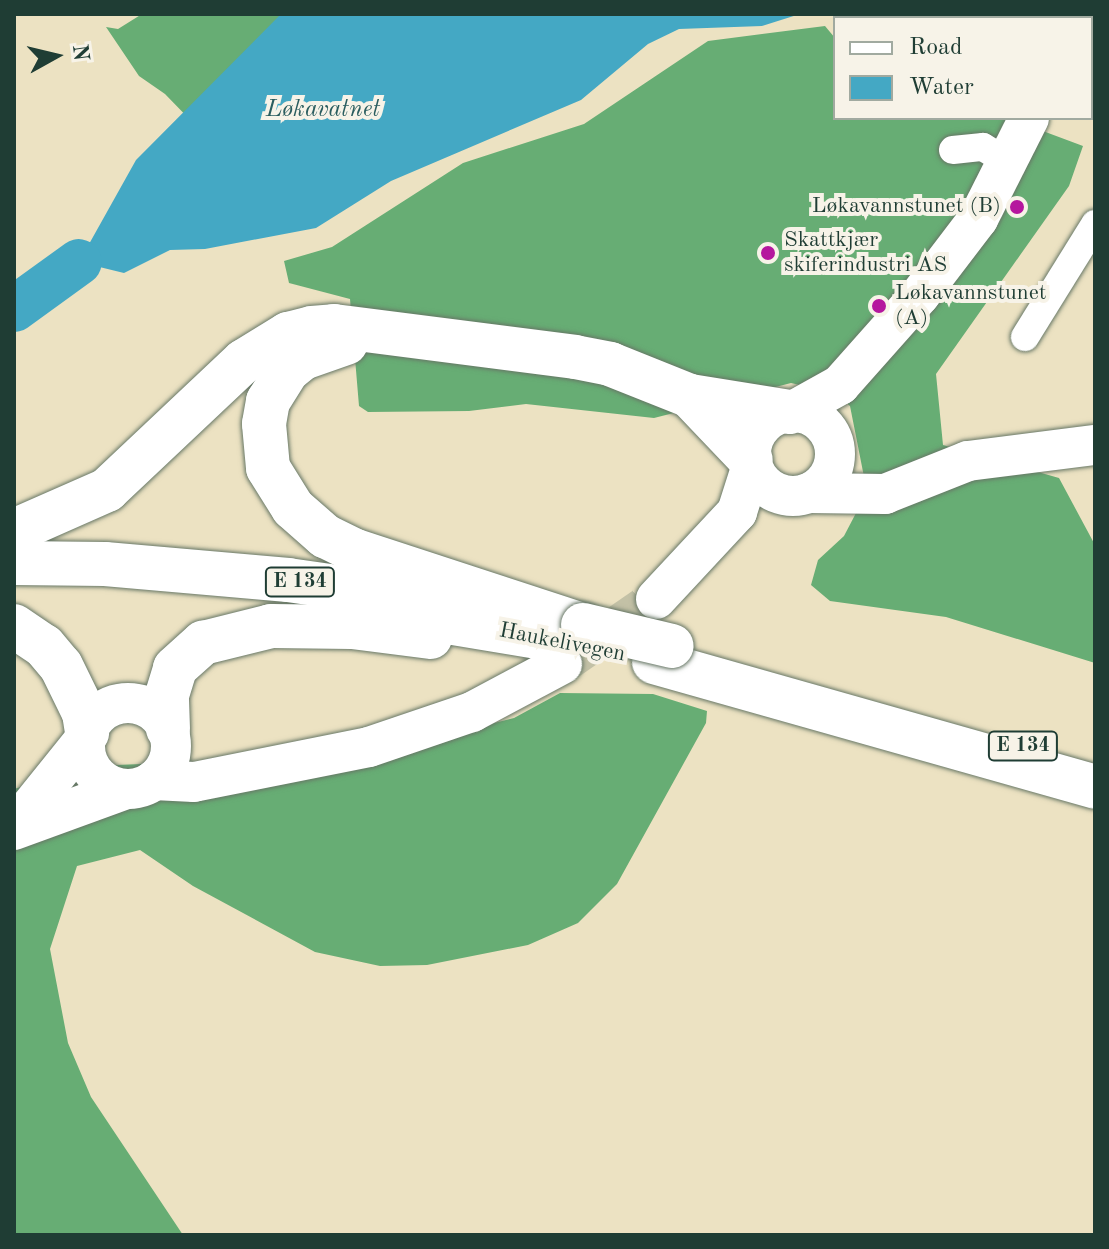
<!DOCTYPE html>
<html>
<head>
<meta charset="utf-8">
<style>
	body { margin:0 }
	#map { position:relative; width:1109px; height:1249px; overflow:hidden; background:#ece2c2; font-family:"Old Standard TT",serif }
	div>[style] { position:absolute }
	.green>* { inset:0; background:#7fc987 }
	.forest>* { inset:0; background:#67ad74 }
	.water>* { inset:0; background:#44a8c4 }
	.river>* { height:46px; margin:-23px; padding:0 23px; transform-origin:23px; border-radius:23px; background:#44a8c4 }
	.secondary-tunnel>* { height:40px; margin-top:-20px; transform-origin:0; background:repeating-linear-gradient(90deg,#c3c1a6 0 40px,transparent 0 60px) }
	.roads { filter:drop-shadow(0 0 2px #677766) drop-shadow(0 0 2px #677766) }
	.street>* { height:28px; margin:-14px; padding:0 14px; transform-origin:14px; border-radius:14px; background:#fff }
	.secondary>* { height:40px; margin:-20px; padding:0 20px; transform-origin:20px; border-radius:20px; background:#fff }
	.secondary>.ring { margin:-20px; padding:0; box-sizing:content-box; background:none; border:40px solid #fff; border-radius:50% }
	.highway>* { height:44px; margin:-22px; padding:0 22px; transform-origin:22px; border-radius:22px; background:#fff }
	.bridges { filter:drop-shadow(0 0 2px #677766) drop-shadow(0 0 2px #677766) }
	.highway-bridge>* { height:44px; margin:-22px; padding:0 22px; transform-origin:22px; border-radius:22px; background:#fff }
	.dots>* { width:22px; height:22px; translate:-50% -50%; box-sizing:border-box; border:4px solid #f7f3e8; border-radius:50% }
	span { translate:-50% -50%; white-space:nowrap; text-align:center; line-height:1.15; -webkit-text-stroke:8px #f7f3e8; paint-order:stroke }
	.shield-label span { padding:2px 6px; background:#f7f3e8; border:2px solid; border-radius:6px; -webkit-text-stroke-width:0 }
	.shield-label { font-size:20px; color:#1f3d34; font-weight:700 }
	.poi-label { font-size:22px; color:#1f3d34 }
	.right { translate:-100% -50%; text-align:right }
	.left { translate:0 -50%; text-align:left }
	.street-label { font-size:22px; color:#1f3d34 }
	.water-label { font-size:24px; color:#2a5d5f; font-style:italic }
	.frame { position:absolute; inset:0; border:16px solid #1f3d34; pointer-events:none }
	.legend { position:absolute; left:833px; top:16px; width:260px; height:104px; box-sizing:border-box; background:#f7f3e8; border:2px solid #a1aaa0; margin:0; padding:10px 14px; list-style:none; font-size:24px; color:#1f3d34 }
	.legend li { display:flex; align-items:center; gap:16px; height:40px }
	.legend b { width:40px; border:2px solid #a1aaa0 }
	.north { position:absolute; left:16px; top:16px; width:80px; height:80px; -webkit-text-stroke:6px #f7f3e8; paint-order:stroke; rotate:82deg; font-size:22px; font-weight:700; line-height:32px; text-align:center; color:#1f3d34 }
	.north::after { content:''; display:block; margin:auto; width:28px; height:36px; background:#1f3d34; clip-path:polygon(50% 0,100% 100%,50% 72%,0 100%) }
</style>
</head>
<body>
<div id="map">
	<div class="green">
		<i style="clip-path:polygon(847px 14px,1000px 14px,844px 18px)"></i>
	</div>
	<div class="forest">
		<i style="clip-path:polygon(142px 14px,288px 14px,200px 130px,165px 94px,139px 76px,106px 27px,118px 29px)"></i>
		<i style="clip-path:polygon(825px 26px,835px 38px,835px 118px,1008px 118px,1083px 146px,1069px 186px,936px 374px,943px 445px,1059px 478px,1095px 545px,1095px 663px,946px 617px,830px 601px,811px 585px,818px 560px,844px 536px,867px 492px,850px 406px,835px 393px,791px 383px,654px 418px,526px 404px,469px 411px,368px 412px,359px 406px,350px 299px,289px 283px,284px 261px,332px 247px,463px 163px,584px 124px,708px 41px)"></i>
		<i style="clip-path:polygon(560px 693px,653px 694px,707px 711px,706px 723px,617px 884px,578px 923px,528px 945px,427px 965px,380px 966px,315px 952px,193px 886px,140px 850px,77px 866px,50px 949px,68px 1043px,91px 1097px,183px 1235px,14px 1235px,14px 789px,92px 766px,266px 759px,447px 735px,514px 718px)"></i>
	</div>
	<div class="water">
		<i style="clip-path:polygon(281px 14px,800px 14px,762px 26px,679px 29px,648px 44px,581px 100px,391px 181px,316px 228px,205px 249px,170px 250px,124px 273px,79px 262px,136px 160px)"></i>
	</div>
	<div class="river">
		<i style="left:14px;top:309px;width:80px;rotate:-35.9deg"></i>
	</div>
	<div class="secondary-tunnel">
		<i style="left:562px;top:664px;width:114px;rotate:-34.7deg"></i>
	</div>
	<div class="roads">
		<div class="street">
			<i style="left:953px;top:150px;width:30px;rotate:-6deg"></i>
			<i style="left:983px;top:147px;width:31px;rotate:31deg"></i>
			<i style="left:1025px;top:337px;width:133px;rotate:-58.2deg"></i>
		</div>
		<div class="secondary">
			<i style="left:1053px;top:18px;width:4px;rotate:-76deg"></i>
			<i style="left:793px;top:411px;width:54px;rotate:-29deg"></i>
			<i style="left:840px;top:385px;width:120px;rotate:-48.4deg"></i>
			<i style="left:920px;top:295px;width:96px;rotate:-52.7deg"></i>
			<i style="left:978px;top:219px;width:113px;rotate:-63.2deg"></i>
			<i class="ring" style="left:751px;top:412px;width:44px;height:44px"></i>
			<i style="left:809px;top:493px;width:76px;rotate:0.8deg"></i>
			<i style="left:885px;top:494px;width:89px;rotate:-21.7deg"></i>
			<i style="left:968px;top:461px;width:128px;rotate:-7.2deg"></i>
			<i style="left:656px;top:599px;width:119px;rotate:-47deg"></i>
			<i style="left:737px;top:512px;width:49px;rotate:-72.3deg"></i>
			<i class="ring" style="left:85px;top:703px;width:46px;height:46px"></i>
			<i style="left:154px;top:780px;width:40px;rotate:2.9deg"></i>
			<i style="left:194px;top:782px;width:178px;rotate:-11.3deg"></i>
			<i style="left:369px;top:747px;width:109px;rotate:-18.8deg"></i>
			<i style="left:472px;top:712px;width:102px;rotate:-28.1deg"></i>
			<i style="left:15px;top:826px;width:112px;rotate:-51.2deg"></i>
			<i style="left:14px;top:830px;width:119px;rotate:-20.1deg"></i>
		</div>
		<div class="highway">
			<i style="left:346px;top:343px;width:46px;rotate:160.8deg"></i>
			<i style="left:303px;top:358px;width:21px;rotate:141deg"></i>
			<i style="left:287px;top:371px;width:36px;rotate:122deg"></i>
			<i style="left:268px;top:401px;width:23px;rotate:100deg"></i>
			<i style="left:264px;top:424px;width:44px;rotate:84.8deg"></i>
			<i style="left:268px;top:468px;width:47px;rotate:58deg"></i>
			<i style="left:293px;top:508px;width:43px;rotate:41.2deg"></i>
			<i style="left:325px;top:536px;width:34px;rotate:26deg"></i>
			<i style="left:356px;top:551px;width:239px;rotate:18.1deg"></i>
			<i style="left:690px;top:396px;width:88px;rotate:46.4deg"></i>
			<i style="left:14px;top:531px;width:102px;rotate:-23.8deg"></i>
			<i style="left:107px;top:490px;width:188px;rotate:-43.3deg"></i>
			<i style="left:244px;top:361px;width:52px;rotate:-31.5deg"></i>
			<i style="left:288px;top:334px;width:25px;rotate:-14deg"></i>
			<i style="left:312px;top:328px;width:22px;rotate:-5deg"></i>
			<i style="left:334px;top:326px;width:243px;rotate:7.3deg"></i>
			<i style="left:575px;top:357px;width:36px;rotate:11deg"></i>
			<i style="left:610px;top:364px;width:86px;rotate:21.8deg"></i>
			<i style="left:690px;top:396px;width:101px;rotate:9.1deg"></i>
			<i style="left:14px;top:563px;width:91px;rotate:0.6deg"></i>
			<i style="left:105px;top:564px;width:184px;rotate:5deg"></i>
			<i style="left:288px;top:580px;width:148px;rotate:8.2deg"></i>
			<i style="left:399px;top:614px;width:159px;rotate:9.4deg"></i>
			<i style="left:14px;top:626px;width:36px;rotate:34deg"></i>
			<i style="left:44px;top:646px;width:26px;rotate:50deg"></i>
			<i style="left:61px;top:666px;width:52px;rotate:63.9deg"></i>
			<i style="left:84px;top:713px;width:20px;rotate:81deg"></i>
			<i style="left:654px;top:662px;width:458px;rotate:15.8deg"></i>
			<i style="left:168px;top:729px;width:34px;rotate:-92deg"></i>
			<i style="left:167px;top:695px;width:28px;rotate:-73deg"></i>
			<i style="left:175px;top:668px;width:38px;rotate:-42deg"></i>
			<i style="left:203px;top:643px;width:70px;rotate:-14deg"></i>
			<i style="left:271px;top:626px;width:81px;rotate:0.7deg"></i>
			<i style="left:352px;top:627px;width:79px;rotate:7.3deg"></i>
		</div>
	</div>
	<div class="bridges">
		<div class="highway-bridge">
			<i style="left:583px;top:625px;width:91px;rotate:13.3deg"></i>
		</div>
	</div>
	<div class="dots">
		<i style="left:1017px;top:207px;background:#b5179e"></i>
		<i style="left:768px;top:253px;background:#b5179e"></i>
		<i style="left:879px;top:306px;background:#b5179e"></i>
	</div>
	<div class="shield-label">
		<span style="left:300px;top:582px">E 134</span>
		<span style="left:1023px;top:746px">E 134</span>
	</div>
	<div class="poi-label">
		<span class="right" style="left:1001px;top:207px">Løkavannstunet (B)</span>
		<span class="left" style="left:784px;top:253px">Skattkjær<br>skiferindustri AS</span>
		<span class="left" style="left:895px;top:306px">Løkavannstunet<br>(A)</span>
	</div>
	<div class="street-label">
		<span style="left:562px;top:643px;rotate:11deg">Haukelivegen</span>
	</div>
	<div class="water-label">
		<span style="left:323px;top:111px">Løkavatnet</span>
	</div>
	<div class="frame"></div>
	<ul class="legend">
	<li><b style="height:10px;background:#fff"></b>Road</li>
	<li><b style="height:22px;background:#44a8c4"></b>Water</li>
	</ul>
	<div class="north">N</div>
</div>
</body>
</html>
